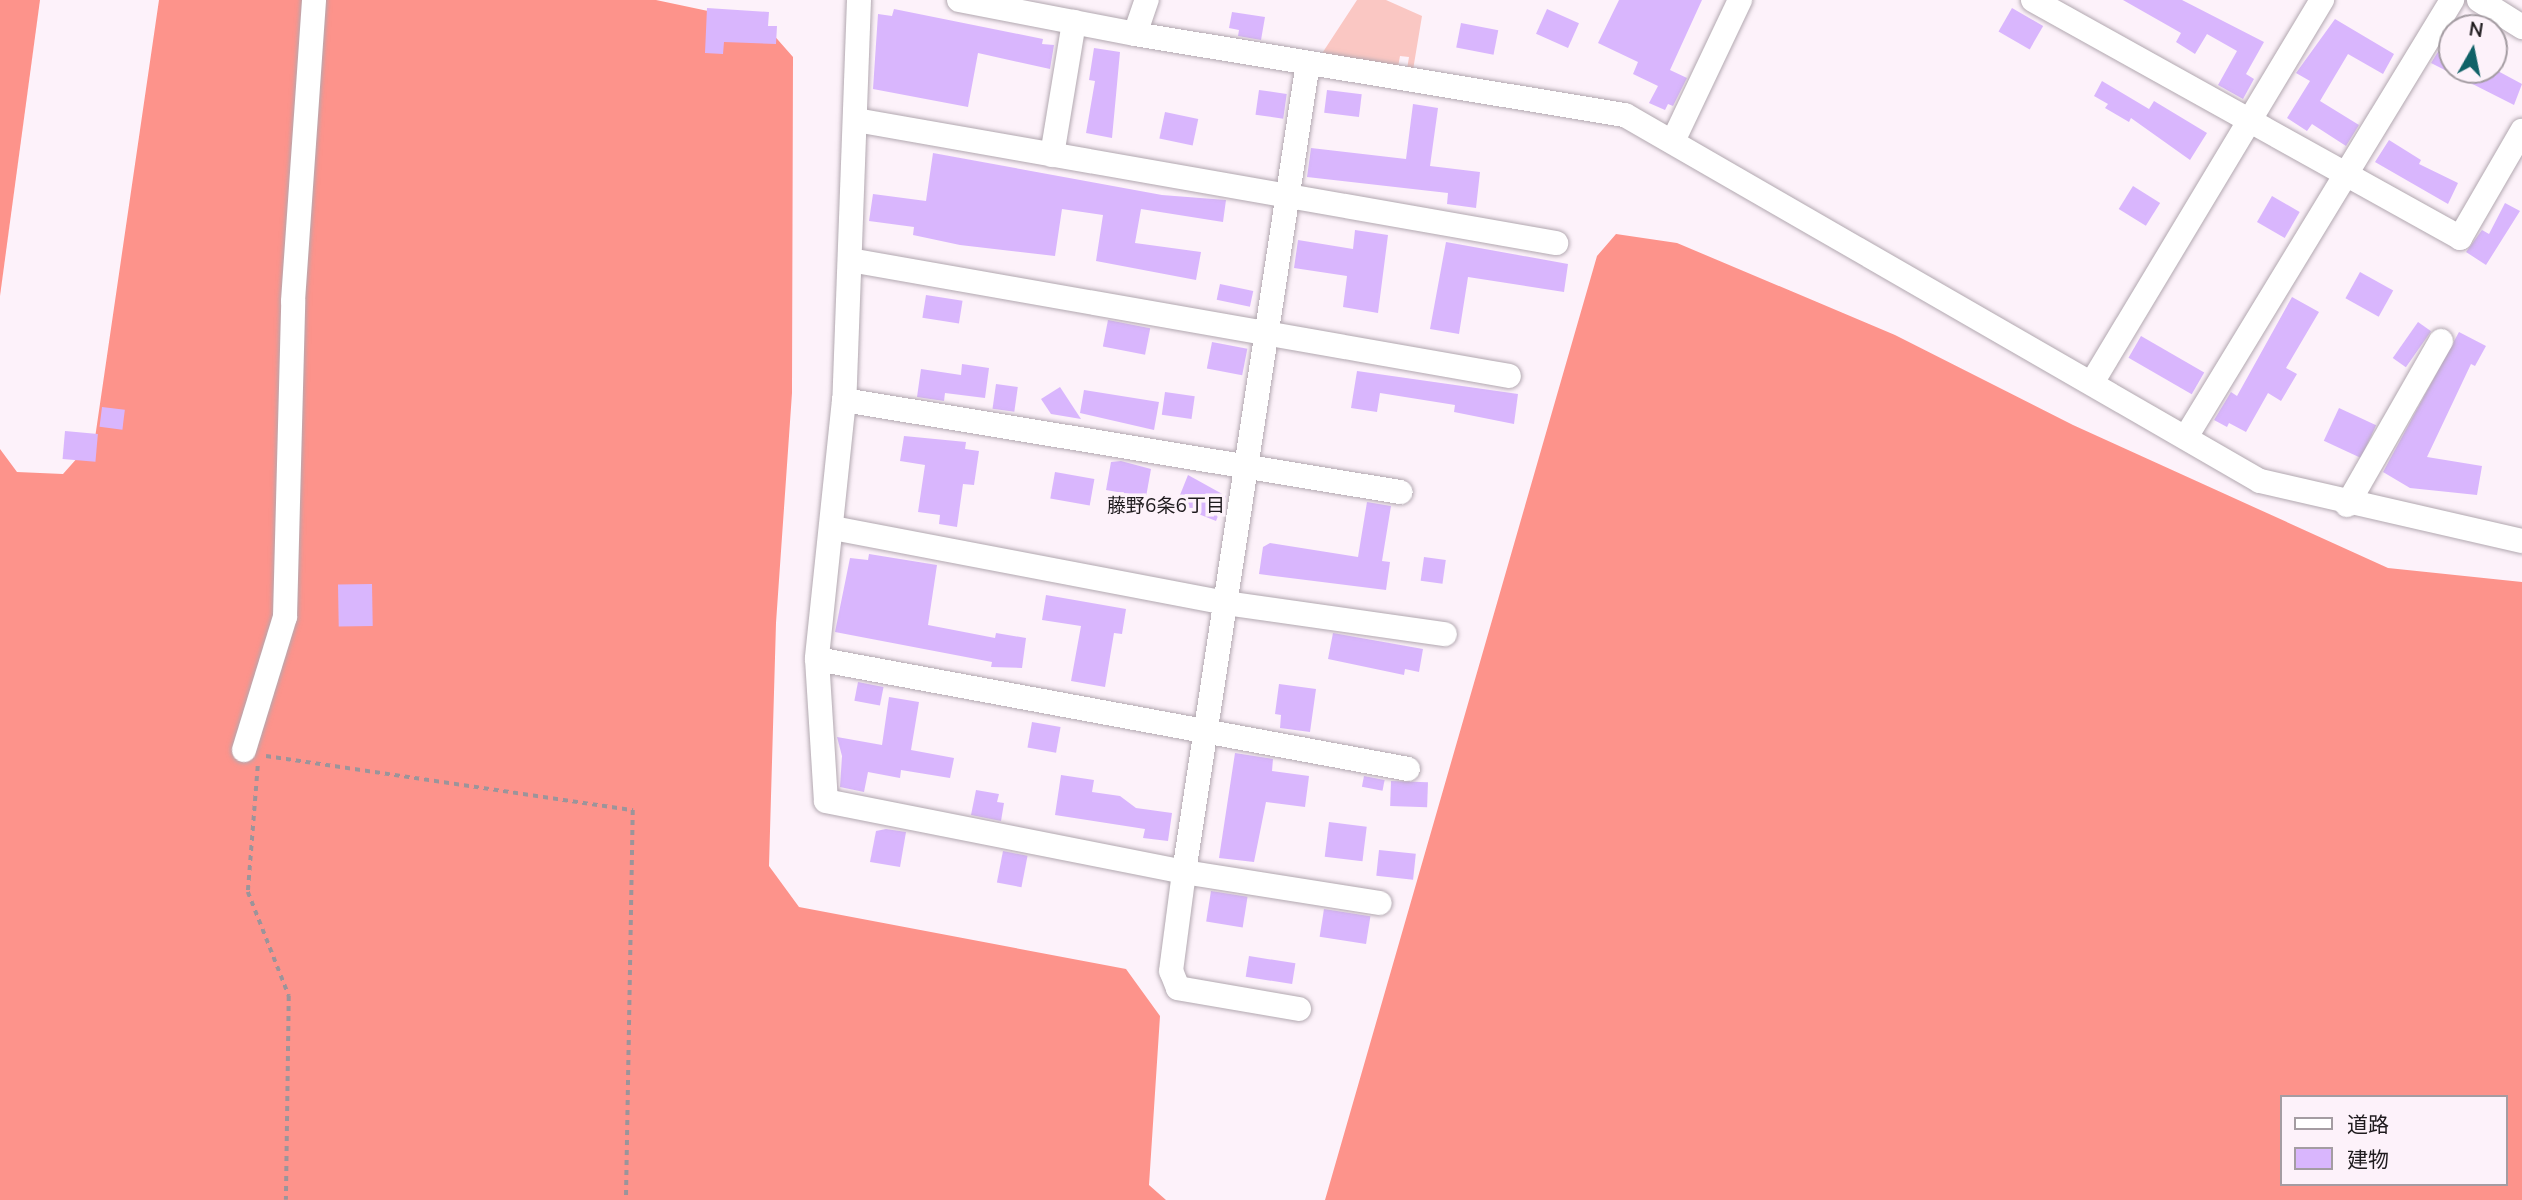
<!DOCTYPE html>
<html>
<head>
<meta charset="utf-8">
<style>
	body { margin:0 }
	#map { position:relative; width:2522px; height:1200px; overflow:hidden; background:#fdf2fa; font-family:"Nunito Sans","Noto Sans JP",sans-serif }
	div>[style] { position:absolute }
	.green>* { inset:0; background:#fac7c3 }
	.forest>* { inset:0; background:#fd938b }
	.building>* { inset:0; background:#d9b6fd; transform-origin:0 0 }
	.path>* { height:3.5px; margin-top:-1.75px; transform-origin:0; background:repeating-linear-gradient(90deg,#9c949a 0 5px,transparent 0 10px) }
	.roads { filter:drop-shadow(0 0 2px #b2a8b0) drop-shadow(0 0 2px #b2a8b0) }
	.minor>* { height:24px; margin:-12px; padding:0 12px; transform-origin:12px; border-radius:12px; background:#fff }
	span { translate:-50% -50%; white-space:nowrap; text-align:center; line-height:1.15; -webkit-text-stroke:7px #fdf2fa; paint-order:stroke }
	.neighbourhood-label { font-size:19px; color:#1f1b1e }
	.legend { position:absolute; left:2280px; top:1095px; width:228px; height:91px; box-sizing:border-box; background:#fdf2fa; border:2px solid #a49ca2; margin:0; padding:9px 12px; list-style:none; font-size:21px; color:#1f1b1e }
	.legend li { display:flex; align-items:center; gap:14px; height:35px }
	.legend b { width:35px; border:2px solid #a49ca2 }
	.north { position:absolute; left:2438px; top:14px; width:70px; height:70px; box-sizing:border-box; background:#fdf2fa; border:2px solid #a49ca2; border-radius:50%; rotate:9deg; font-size:19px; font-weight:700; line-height:28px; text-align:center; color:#1f1b1e }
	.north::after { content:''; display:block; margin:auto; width:24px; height:32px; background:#106167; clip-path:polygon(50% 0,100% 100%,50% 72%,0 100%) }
</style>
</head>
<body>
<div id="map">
	<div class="green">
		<i style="clip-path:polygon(1357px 0,1386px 0,1422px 16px,1413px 70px,1407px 69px,1409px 57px,1400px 56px,1398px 67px,1321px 55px)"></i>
	</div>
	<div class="forest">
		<i style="clip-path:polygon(0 0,40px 0,0 296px)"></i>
		<i style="clip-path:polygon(159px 0,656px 0,727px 15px,771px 32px,793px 57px,792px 393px,776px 623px,769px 866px,799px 907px,1126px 969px,1160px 1016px,1149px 1185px,1166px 1200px,0 1200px,0 449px,17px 472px,63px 474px,95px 438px)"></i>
		<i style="clip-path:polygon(evenodd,1616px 234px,1677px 243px,1895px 335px,2073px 425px,2388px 568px,2522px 582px,2522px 1200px,1325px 1200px,1597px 256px,1616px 234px,2282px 1097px,2506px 1097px,2506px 1184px,2282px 1184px,2282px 1097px)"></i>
	</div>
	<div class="building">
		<i style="clip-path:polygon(1619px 0,1702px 0,1670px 70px,1687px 78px,1673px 106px,1668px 104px,1665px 110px,1649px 103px,1658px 86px,1633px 74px,1638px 62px,1598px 43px)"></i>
		<i style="clip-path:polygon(2123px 0,2182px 0,2264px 42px,2246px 74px,2254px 79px,2243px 99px,2218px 85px,2237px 51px,2207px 34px,2195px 54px,2176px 42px,2181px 33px)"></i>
		<i style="clip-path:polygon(707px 8px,769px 12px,768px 26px,777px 26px,776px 44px,724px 42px,723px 54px,705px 53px)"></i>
		<i style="left:2012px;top:8px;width:36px;height:27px;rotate:30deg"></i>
		<i style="clip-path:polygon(894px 9px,1043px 39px,1042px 44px,1054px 45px,1050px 69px,978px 53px,968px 107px,873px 89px,878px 14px,892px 16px)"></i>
		<i style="left:1547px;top:9px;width:35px;height:27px;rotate:24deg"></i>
		<i style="clip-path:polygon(1232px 12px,1265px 17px,1261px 40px,1238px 36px,1239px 30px,1229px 28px)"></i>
		<i style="clip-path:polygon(2335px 19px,2394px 54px,2383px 74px,2348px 54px,2320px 101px,2359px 125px,2346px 146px,2312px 124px,2307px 131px,2287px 118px,2310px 81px,2296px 73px)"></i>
		<i style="left:1461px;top:23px;width:38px;height:25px;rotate:11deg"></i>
		<i style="clip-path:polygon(2452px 29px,2452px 70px,2496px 70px,2522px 84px,2514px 105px,2431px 63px)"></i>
		<i style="clip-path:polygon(1094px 48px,1120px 52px,1112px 138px,1086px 133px,1095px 81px,1089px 80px)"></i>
		<i style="clip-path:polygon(2102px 81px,2149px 109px,2154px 101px,2207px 133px,2190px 160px,2131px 118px,2129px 122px,2105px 108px,2108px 104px,2094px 96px)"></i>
		<i style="left:1259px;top:90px;width:28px;height:25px;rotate:8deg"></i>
		<i style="left:1327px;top:90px;width:35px;height:23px;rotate:7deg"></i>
		<i style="clip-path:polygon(1413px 104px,1438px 108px,1430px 166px,1480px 172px,1476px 208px,1447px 204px,1448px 193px,1307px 177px,1311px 148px,1406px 159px)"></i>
		<i style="left:1165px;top:112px;width:34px;height:27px;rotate:12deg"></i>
		<i style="clip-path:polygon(2389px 140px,2421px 160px,2419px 164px,2458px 183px,2448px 204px,2375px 162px)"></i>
		<i style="clip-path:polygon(933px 153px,1162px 195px,1226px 200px,1223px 222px,1141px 209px,1135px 243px,1201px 252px,1196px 280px,1096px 261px,1103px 215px,1062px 209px,1055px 256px,960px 245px,913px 235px,914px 227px,869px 221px,873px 194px,926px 201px)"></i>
		<i style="left:2133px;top:186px;width:32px;height:27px;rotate:32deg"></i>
		<i style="left:2272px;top:196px;width:32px;height:30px;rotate:30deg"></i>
		<i style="clip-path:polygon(2505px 203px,2520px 211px,2486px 265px,2466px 252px,2482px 230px,2489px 234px)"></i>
		<i style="clip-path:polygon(1355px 230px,1388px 235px,1378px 313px,1343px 307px,1347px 276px,1294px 268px,1298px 240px,1353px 249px)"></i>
		<i style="clip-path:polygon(1446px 242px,1568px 264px,1564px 292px,1468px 277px,1459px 334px,1430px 329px)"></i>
		<i style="left:2360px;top:272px;width:38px;height:30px;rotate:29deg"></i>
		<i style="left:1220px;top:284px;width:34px;height:16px;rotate:12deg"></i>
		<i style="left:926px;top:295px;width:37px;height:23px;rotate:9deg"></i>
		<i style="clip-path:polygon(2292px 297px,2319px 312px,2286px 368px,2297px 374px,2281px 401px,2268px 393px,2246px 432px,2229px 423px,2227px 427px,2214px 420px,2231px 392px,2237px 396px)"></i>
		<i style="left:1108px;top:320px;width:43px;height:27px;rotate:11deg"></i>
		<i style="left:2418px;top:322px;width:16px;height:44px;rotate:35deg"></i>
		<i style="clip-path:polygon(2459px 332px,2486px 346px,2475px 366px,2471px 364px,2427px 457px,2482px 466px,2477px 495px,2410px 488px,2383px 472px)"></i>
		<i style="left:2141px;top:336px;width:73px;height:25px;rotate:30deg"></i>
		<i style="left:1212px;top:342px;width:36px;height:27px;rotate:11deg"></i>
		<i style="clip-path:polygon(962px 364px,989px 368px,985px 398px,945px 393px,944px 401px,917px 397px,921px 369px,961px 375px)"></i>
		<i style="clip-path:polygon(1357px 371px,1518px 394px,1514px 424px,1454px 412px,1455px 405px,1380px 393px,1377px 412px,1351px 408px)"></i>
		<i style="left:996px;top:384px;width:22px;height:25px;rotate:8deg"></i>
		<i style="clip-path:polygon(1060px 387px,1081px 419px,1051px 414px,1041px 399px)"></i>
		<i style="clip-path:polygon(1084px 390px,1159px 402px,1154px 430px,1080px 413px)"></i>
		<i style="left:1165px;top:392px;width:30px;height:23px;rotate:8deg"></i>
		<i style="left:102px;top:407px;width:23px;height:20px;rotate:7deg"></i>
		<i style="left:2339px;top:408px;width:41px;height:36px;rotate:25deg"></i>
		<i style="left:65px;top:431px;width:33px;height:28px;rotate:5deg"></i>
		<i style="clip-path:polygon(904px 436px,966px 442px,965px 449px,979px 451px,974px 485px,963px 484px,957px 527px,939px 524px,940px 515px,918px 512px,925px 465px,900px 461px)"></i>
		<i style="clip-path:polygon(1121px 461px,1151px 469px,1146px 497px,1106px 490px,1111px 462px)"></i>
		<i style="left:1055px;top:472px;width:40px;height:27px;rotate:10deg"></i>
		<i style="clip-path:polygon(1188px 475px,1226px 496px,1216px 521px,1176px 505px)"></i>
		<i style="clip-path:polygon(1367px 502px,1391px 506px,1382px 561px,1390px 562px,1386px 590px,1259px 574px,1263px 547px,1270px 543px,1358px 557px)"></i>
		<i style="clip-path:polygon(869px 554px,937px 565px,928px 625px,995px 638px,996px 633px,1026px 638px,1022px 668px,991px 667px,992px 662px,835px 632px,850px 558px,868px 560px)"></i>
		<i style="left:1424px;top:557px;width:22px;height:24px;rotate:8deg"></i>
		<i style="left:372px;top:584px;width:42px;height:34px;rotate:89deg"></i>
		<i style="clip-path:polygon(1046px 595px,1126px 609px,1122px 634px,1114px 633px,1105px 687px,1071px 681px,1081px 626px,1042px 620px)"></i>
		<i style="clip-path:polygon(1333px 633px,1423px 649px,1419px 672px,1405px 669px,1404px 675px,1328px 659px)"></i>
		<i style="left:858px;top:682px;width:26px;height:19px;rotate:11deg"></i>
		<i style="clip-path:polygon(1279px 684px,1316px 689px,1310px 732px,1280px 728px,1281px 715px,1275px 714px)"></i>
		<i style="clip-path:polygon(889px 697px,919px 702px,911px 750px,954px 758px,950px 778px,901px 770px,900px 778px,868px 772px,864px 792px,840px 787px,842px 756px,837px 737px,882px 745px)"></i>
		<i style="left:1032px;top:722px;width:29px;height:26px;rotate:10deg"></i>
		<i style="clip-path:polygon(1235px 753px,1273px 759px,1272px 771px,1309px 776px,1305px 807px,1266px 802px,1254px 862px,1219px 858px)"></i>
		<i style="clip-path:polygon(1061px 775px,1094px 780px,1092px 792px,1120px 796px,1136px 808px,1172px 813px,1168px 841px,1143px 838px,1145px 829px,1055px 815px)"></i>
		<i style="left:1364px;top:776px;width:21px;height:11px;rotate:11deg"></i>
		<i style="left:1391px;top:781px;width:37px;height:25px;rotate:2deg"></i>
		<i style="clip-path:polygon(976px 790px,999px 794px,997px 802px,1004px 803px,1001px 821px,971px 815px)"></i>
		<i style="left:1329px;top:822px;width:38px;height:35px;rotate:7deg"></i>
		<i style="clip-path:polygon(886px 829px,906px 832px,900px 867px,870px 862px,876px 831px)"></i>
		<i style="left:1379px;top:850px;width:37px;height:26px;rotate:6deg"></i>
		<i style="left:1003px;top:851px;width:25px;height:32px;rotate:11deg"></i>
		<i style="left:1211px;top:891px;width:37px;height:31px;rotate:9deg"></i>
		<i style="left:1324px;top:909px;width:47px;height:28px;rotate:9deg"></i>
		<i style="left:1249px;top:956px;width:47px;height:21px;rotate:9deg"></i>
	</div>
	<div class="path">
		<i style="left:266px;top:756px;width:371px;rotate:8.4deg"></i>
		<i style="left:633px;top:810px;width:390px;rotate:91deg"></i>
		<i style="left:258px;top:766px;width:126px;rotate:94.5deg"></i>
		<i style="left:248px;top:892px;width:112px;rotate:68.5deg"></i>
		<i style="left:289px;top:996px;width:204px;rotate:90.8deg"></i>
	</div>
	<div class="roads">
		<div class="minor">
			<i style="left:859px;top:0;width:400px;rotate:92.1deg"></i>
			<i style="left:844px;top:400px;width:260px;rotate:96deg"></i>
			<i style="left:817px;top:659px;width:142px;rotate:86.4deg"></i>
			<i style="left:826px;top:801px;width:365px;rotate:11.2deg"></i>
			<i style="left:1184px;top:872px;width:818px;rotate:-81.29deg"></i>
			<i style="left:959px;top:0;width:179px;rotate:10.9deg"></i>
			<i style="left:1135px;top:34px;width:36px;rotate:-71deg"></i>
			<i style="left:2033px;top:0;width:489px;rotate:29.1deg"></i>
			<i style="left:2460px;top:238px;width:124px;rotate:-59.9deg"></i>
			<i style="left:2479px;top:0;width:51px;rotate:32.1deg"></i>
			<i style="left:1135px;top:34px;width:497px;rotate:9.4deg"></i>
			<i style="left:1625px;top:115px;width:733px;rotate:29.96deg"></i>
			<i style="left:2260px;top:481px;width:269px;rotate:12.9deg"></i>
			<i style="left:856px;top:120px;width:711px;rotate:9.97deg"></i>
			<i style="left:1674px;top:139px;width:154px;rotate:-64.6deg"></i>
			<i style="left:1052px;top:155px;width:135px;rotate:-80.6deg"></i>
			<i style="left:850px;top:260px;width:669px;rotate:9.98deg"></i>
			<i style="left:2093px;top:381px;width:445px;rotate:-59deg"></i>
			<i style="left:844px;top:400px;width:564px;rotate:9.4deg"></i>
			<i style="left:2186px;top:437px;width:512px;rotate:-58.67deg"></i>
			<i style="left:2347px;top:505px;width:189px;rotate:-60.2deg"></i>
			<i style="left:833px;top:528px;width:400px;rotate:10.8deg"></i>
			<i style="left:1226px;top:603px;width:221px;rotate:8.1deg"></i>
			<i style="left:817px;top:659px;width:601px;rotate:10.54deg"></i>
			<i style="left:244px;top:750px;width:139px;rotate:-72.9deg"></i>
			<i style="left:285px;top:617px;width:316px;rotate:-88.5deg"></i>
			<i style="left:293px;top:301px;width:302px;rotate:-86deg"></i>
			<i style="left:1299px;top:1009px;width:123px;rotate:-170.2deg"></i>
			<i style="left:1178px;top:988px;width:18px;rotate:-112deg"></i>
			<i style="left:1171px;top:971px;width:100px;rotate:-82.5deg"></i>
			<i style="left:1184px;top:872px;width:198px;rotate:9deg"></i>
		</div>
	</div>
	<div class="neighbourhood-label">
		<span style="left:1166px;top:507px">藤野6条6丁目</span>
	</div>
	<ul class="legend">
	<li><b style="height:9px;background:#fff"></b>道路</li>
	<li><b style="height:19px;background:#d9b6fd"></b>建物</li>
	</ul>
	<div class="north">N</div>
</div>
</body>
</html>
